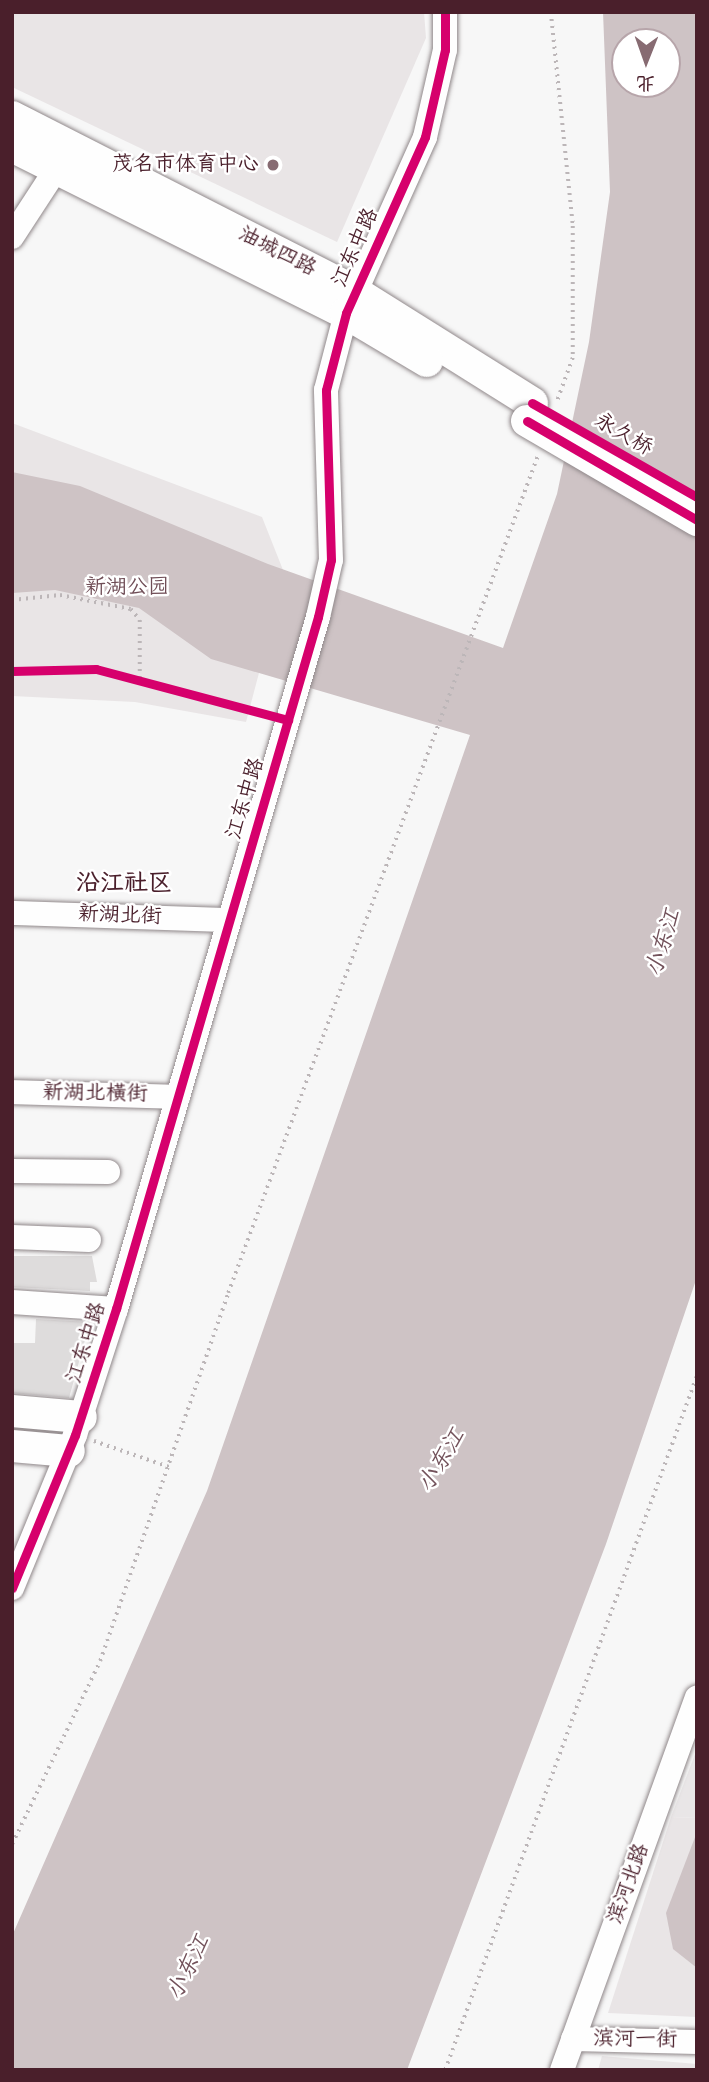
<!DOCTYPE html>
<html>
<head>
<meta charset="utf-8">
<style>
	body { margin:0 }
	#map { position:relative; width:709px; height:2082px; overflow:hidden; background:#f7f7f7; font-family:Kalam,"LXGW WenKai TC",sans-serif }
	div>[style] { position:absolute }
	.built>* { inset:0; background:#e9e6e7 }
	.green>* { inset:0; background:#e9e5e6 }
	.water>* { inset:0; background:#cec3c5 }
	.building>* { inset:0; background:#dedcdc }
	.path>* { height:3.5px; margin-top:-1.75px; transform-origin:0; background:repeating-linear-gradient(90deg,#bcb6b8 0 2px,transparent 0 7px) }
	.roads { filter:drop-shadow(0 0 2px #90888a) drop-shadow(0 0 2px #90888a) }
	.minor>* { height:24px; margin:-12px; padding:0 12px; transform-origin:12px; border-radius:12px; background:#fefefe }
	.major>* { height:32px; margin:-16px; padding:0 16px; transform-origin:16px; border-radius:16px; background:#fefefe }
	.bridges { filter:drop-shadow(0 0 2px #90888a) drop-shadow(0 0 2px #90888a) }
	.major-bridge>* { height:32px; margin:-16px; padding:0 16px; transform-origin:16px; border-radius:16px; background:#fefefe }
	.cycleway>* { height:9px; margin:-4.5px; padding:0 4.5px; transform-origin:4.5px; border-radius:4.5px; background:#d6006c }
	.dots>* { width:19px; height:19px; translate:-50% -50%; box-sizing:border-box; border:4px solid #fff; border-radius:50% }
	span { translate:-50% -50%; white-space:nowrap; text-align:center; line-height:1.15; -webkit-text-stroke:5px #fff; paint-order:stroke }
	.poi-label { font-size:21px; color:#4a1f2b }
	.right { translate:-100% -50%; text-align:right }
	.street-label { font-size:21px; color:#4a1f2b }
	.park-label { font-size:21px; color:#6f4d56 }
	.water-label { font-size:23px; color:#72515a; font-style:italic }
	.quarter-label { font-size:24px; color:#4a1f2b; font-weight:700 }
	.frame { position:absolute; inset:0; border:14px solid #4a1f2b; pointer-events:none }
	.north { position:absolute; left:611px; top:28px; width:70px; height:70px; box-sizing:border-box; background:#fff; border:2px solid #b7a5aa; border-radius:50%; rotate:181deg; font-size:19px; font-weight:700; line-height:28px; text-align:center; color:#4a1f2b }
	.north::after { content:''; display:block; margin:auto; width:24px; height:32px; background:#876b72; clip-path:polygon(50% 0,100% 100%,50% 72%,0 100%) }
</style>
</head>
<body>
<div id="map">
	<div class="built">
		<i style="clip-path:polygon(697px 1749px,697px 1818px,671px 1817px)"></i>
		<i style="clip-path:polygon(602px 2056px,697px 2064px,697px 2070px,598px 2070px)"></i>
	</div>
	<div class="green">
		<i style="clip-path:polygon(12px 12px,424px 12px,426px 38px,337px 242px,12px 87px)"></i>
		<i style="clip-path:polygon(12px 423px,262px 517px,285px 575px,246px 722px,135px 702px,12px 696px)"></i>
		<i style="clip-path:polygon(671px 1817px,697px 1818px,697px 2017px,608px 2013px)"></i>
	</div>
	<div class="water">
		<i style="clip-path:polygon(evenodd,603px 12px,697px 12px,697px 1277px,606px 1544px,407px 2070px,12px 2070px,12px 1936px,207px 1491px,470px 735px,211px 659px,139px 608px,55px 590px,12px 593px,12px 472px,80px 486px,268px 564px,503px 648px,557px 494px,589px 342px,610px 192px,603px 12px,625px 42px,667px 42px,667px 84px,625px 84px,625px 42px)"></i>
		<i style="clip-path:polygon(697px 1832px,697px 1968px,673px 1949px,666px 1913px)"></i>
	</div>
	<div class="building">
		<i style="clip-path:polygon(12px 1256px,92px 1256px,97px 1282px,90px 1282px,90px 1291px,12px 1287px)"></i>
		<i style="clip-path:polygon(36px 1319px,90px 1322px,69px 1398px,12px 1393px,12px 1343px,35px 1343px)"></i>
	</div>
	<div class="path">
		<i style="left:551px;top:12px;width:215px;rotate:84.1deg"></i>
		<i style="left:573px;top:226px;width:132px;rotate:90deg"></i>
		<i style="left:573px;top:358px;width:47px;rotate:110deg"></i>
		<i style="left:12px;top:600px;width:48px;rotate:-5.9deg"></i>
		<i style="left:60px;top:595px;width:72px;rotate:11.2deg"></i>
		<i style="left:131px;top:609px;width:14px;rotate:51deg"></i>
		<i style="left:140px;top:620px;width:58px;rotate:90deg"></i>
		<i style="left:94px;top:1441px;width:83px;rotate:19.1deg"></i>
		<i style="left:12px;top:1844px;width:203px;rotate:-64.3deg"></i>
		<i style="left:100px;top:1661px;width:390px;rotate:-70.8deg"></i>
		<i style="left:228px;top:1293px;width:894px;rotate:-69.7deg"></i>
		<i style="left:445px;top:2070px;width:739px;rotate:-70.07deg"></i>
	</div>
	<div class="roads">
		<div class="minor">
			<i style="left:12px;top:237px;width:82px;rotate:-56.9deg"></i>
			<i style="left:12px;top:913px;width:216px;rotate:1.9deg"></i>
			<i style="left:12px;top:1092px;width:166px;rotate:1.7deg"></i>
			<i style="left:12px;top:1171px;width:96px;rotate:0.6deg"></i>
			<i style="left:12px;top:1237px;width:77px;rotate:2.2deg"></i>
			<i style="left:12px;top:1302px;width:104px;rotate:3.9deg"></i>
			<i style="left:12px;top:1588px;width:165px;rotate:-67.6deg"></i>
			<i style="left:75px;top:1435px;width:133px;rotate:-72deg"></i>
			<i style="left:116px;top:1309px;width:721px;rotate:-73.73deg"></i>
			<i style="left:318px;top:617px;width:58px;rotate:-77.2deg"></i>
			<i style="left:331px;top:560px;width:170px;rotate:-91.7deg"></i>
			<i style="left:326px;top:390px;width:80px;rotate:-75.4deg"></i>
			<i style="left:346px;top:313px;width:193px;rotate:-65.8deg"></i>
			<i style="left:425px;top:137px;width:89px;rotate:-77.1deg"></i>
			<i style="left:445px;top:50px;width:38px;rotate:-90deg"></i>
			<i style="left:573px;top:2039px;width:124px;rotate:1.4deg"></i>
			<i style="left:562px;top:2070px;width:396px;rotate:-70.1deg"></i>
		</div>
		<div class="major">
			<i style="left:12px;top:117px;width:385px;rotate:27deg"></i>
			<i style="left:355px;top:292px;width:209px;rotate:32.1deg"></i>
			<i style="left:12px;top:146px;width:373px;rotate:26.6deg"></i>
			<i style="left:346px;top:313px;width:94px;rotate:30.7deg"></i>
			<i style="left:12px;top:1411px;width:69px;rotate:5deg"></i>
			<i style="left:12px;top:1446px;width:57px;rotate:5deg"></i>
		</div>
	</div>
	<div class="bridges">
		<div class="major-bridge">
			<i style="left:527px;top:421px;width:197px;rotate:30.2deg"></i>
		</div>
	</div>
	<div class="cycleway">
		<i style="left:532px;top:403px;width:190px;rotate:29.7deg"></i>
		<i style="left:527px;top:421px;width:197px;rotate:30.2deg"></i>
		<i style="left:12px;top:671px;width:84px;rotate:-1.4deg"></i>
		<i style="left:96px;top:669px;width:199px;rotate:14.9deg"></i>
		<i style="left:12px;top:1588px;width:165px;rotate:-67.6deg"></i>
		<i style="left:75px;top:1435px;width:133px;rotate:-72deg"></i>
		<i style="left:116px;top:1309px;width:721px;rotate:-73.73deg"></i>
		<i style="left:318px;top:617px;width:58px;rotate:-77.2deg"></i>
		<i style="left:331px;top:560px;width:170px;rotate:-91.7deg"></i>
		<i style="left:326px;top:390px;width:80px;rotate:-75.4deg"></i>
		<i style="left:346px;top:313px;width:193px;rotate:-65.8deg"></i>
		<i style="left:425px;top:137px;width:89px;rotate:-77.1deg"></i>
		<i style="left:445px;top:50px;width:38px;rotate:-90deg"></i>
	</div>
	<div class="dots">
		<i style="left:273px;top:165px;background:#876b72"></i>
	</div>
	<div class="poi-label">
		<span class="right" style="left:259px;top:165px">茂名市体育中心</span>
	</div>
	<div class="street-label">
		<span style="left:356px;top:248px;rotate:-66deg">江东中路</span>
		<span style="left:277px;top:252px;rotate:27deg">油城四路</span>
		<span style="left:623px;top:435px;rotate:30deg">永久桥</span>
		<span style="left:246px;top:799px;rotate:-73deg">江东中路</span>
		<span style="left:120px;top:916px;rotate:2deg">新湖北街</span>
		<span style="left:95px;top:1094px;rotate:1deg">新湖北横街</span>
		<span style="left:87px;top:1343px;rotate:-72deg">江东中路</span>
		<span style="left:629px;top:1884px;rotate:-70deg">滨河北路</span>
		<span style="left:635px;top:2040px;rotate:1deg">滨河一街</span>
	</div>
	<div class="park-label">
		<span style="left:127px;top:588px">新湖公园</span>
	</div>
	<div class="water-label">
		<span style="left:664px;top:943px;rotate:-73deg">小东江</span>
		<span style="left:442px;top:1461px;rotate:-59deg">小东江</span>
		<span style="left:189px;top:1968px;rotate:-64deg">小东江</span>
	</div>
	<div class="quarter-label">
		<span style="left:124px;top:884px">沿江社区</span>
	</div>
	<div class="frame"></div>
	<div class="north">北</div>
</div>
</body>
</html>
